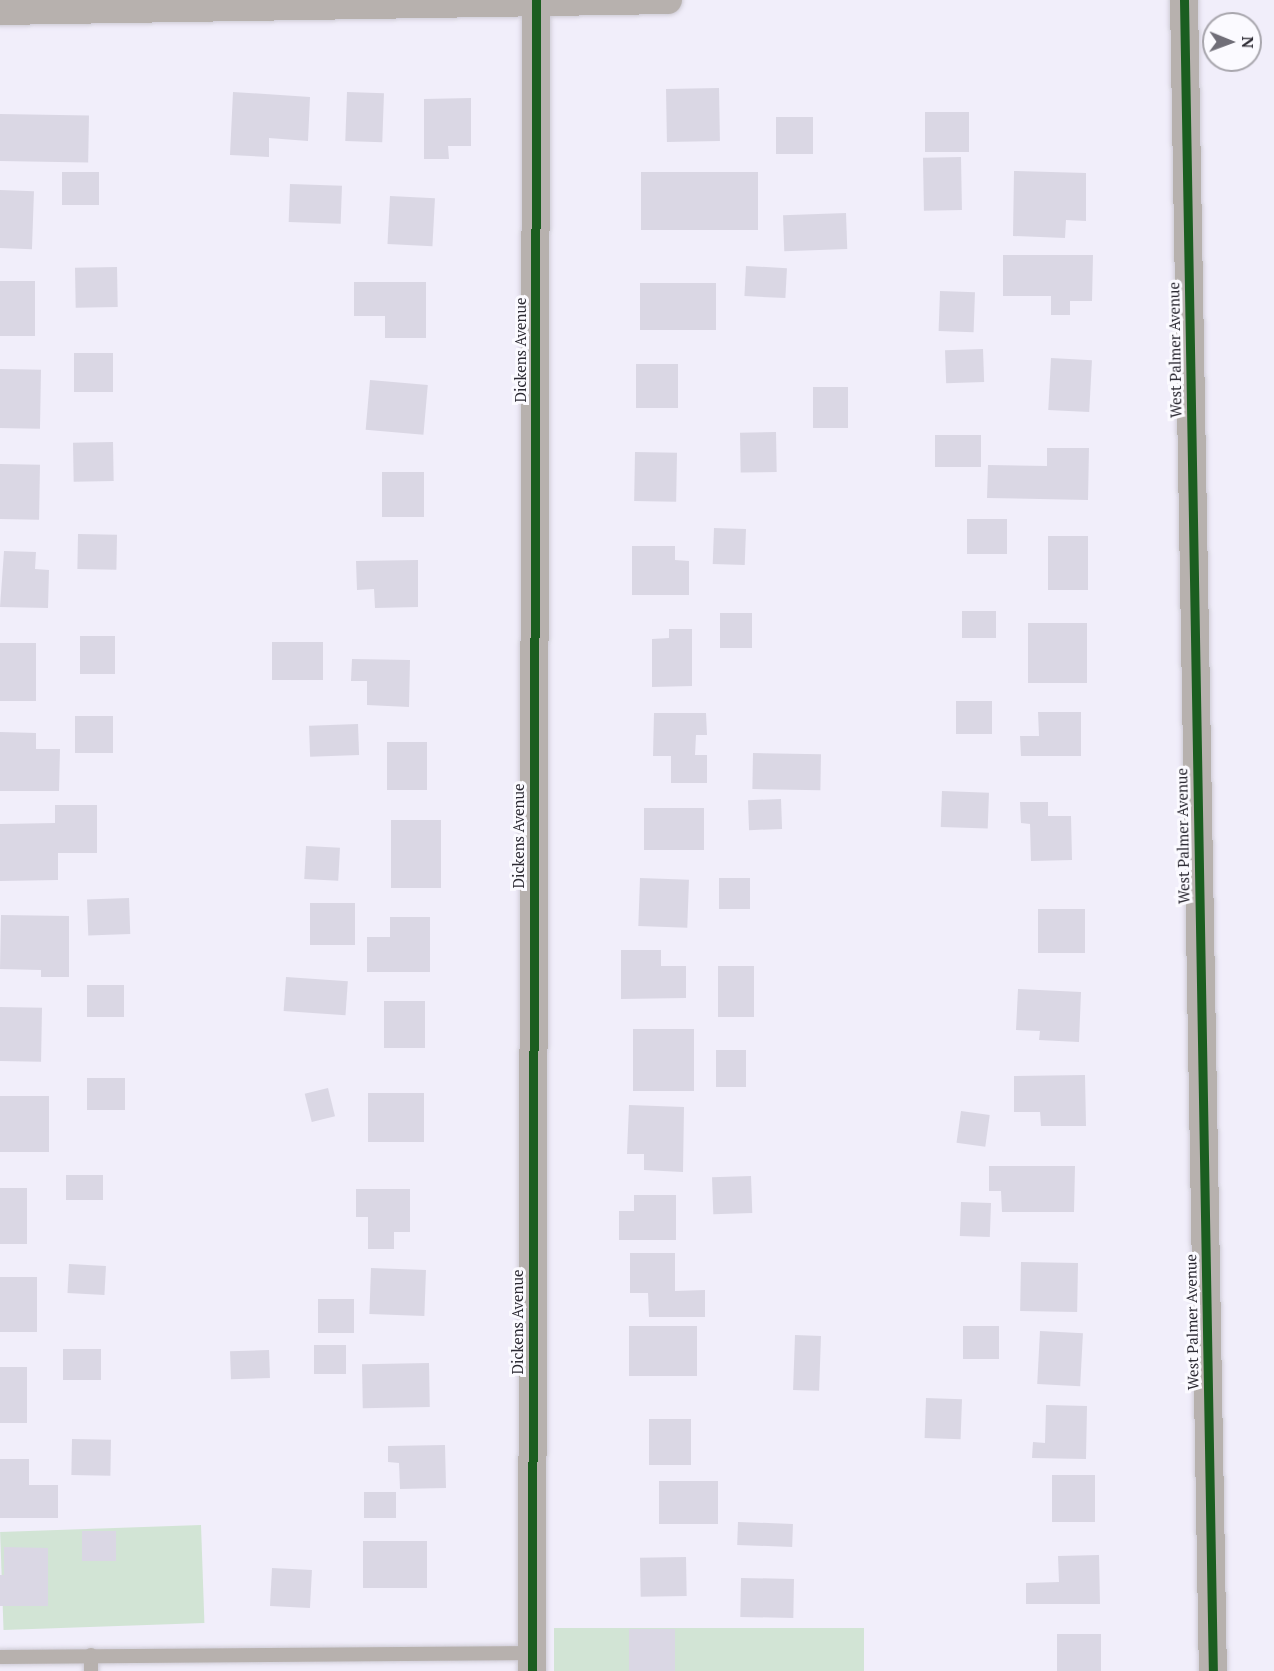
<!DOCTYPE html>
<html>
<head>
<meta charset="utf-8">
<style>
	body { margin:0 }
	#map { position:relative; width:1274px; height:1671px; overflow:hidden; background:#f1eefa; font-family:"PT Serif",serif }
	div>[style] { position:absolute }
	.green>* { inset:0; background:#d2e4d5; transform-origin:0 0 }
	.building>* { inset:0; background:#dad7e4; transform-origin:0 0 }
	.roads { filter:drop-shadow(0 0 2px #cecbd5) drop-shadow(0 0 2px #cecbd5) }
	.lane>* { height:14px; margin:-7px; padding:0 7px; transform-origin:7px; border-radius:7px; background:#b7b1ae }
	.street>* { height:28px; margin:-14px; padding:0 14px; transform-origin:14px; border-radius:14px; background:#b7b1ae }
	.cycleway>* { height:9px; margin:-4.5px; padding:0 4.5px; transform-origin:4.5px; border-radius:4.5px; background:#1b5e20 }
	span { translate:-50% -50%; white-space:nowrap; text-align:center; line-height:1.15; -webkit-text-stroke:6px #fbfaff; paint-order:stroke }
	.street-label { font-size:15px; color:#2b2932 }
	.north { position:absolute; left:1202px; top:12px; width:60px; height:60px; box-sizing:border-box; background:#fbfaff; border:2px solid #a8a6ad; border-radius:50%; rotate:91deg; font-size:16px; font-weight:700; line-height:24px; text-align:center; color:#2b2932 }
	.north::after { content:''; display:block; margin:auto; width:21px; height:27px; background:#706e78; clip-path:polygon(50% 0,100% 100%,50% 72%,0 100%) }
</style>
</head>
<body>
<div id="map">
	<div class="green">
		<i style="left:201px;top:1525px;width:98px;height:201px;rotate:88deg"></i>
		<i style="left:864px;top:1628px;width:43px;height:310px;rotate:90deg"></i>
	</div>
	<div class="building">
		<i style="left:719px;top:88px;width:53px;height:53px;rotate:89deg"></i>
		<i style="clip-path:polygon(233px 92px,310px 97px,308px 141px,269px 138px,269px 157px,230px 155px)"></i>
		<i style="left:347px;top:92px;width:37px;height:49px;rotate:2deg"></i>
		<i style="clip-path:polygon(471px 98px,471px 146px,448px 146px,449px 159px,424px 159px,424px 99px)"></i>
		<i style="left:925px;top:112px;width:44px;height:40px"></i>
		<i style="left:0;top:114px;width:89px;height:47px;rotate:1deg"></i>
		<i style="left:813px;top:117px;width:37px;height:37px;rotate:90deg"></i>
		<i style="left:961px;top:157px;width:53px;height:38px;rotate:89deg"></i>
		<i style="clip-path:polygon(1014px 171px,1086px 173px,1086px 221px,1066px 220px,1065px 238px,1013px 236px)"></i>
		<i style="left:62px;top:172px;width:37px;height:33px"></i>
		<i style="left:641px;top:172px;width:117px;height:58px"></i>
		<i style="left:290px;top:184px;width:52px;height:38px;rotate:2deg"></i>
		<i style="left:0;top:190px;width:34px;height:58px;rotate:2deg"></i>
		<i style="left:390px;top:196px;width:45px;height:48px;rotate:3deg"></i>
		<i style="left:846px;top:213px;width:36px;height:63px;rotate:88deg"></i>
		<i style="clip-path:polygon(1003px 255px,1093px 255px,1092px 301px,1070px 301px,1070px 315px,1051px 315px,1051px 296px,1003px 296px)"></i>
		<i style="left:746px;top:266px;width:41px;height:30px;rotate:3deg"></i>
		<i style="left:117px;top:267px;width:40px;height:42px;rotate:89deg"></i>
		<i style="left:0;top:281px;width:35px;height:55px"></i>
		<i style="clip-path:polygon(354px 282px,426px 282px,426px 338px,385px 338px,385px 316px,354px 316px)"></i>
		<i style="left:640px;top:283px;width:76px;height:47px"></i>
		<i style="left:940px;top:291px;width:35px;height:40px;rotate:2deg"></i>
		<i style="left:983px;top:349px;width:33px;height:38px;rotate:88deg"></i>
		<i style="left:74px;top:353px;width:39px;height:39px"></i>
		<i style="left:1051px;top:358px;width:41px;height:52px;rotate:3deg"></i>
		<i style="left:636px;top:364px;width:42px;height:44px"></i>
		<i style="left:0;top:369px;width:41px;height:59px;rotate:1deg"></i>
		<i style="left:370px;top:380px;width:58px;height:50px;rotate:5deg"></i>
		<i style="left:813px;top:387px;width:35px;height:41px"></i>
		<i style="left:776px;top:432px;width:40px;height:36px;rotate:89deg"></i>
		<i style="left:935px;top:435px;width:46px;height:32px"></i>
		<i style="left:113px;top:442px;width:39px;height:40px;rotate:89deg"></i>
		<i style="clip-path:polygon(1047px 448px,1089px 448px,1088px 500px,987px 498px,988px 465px,1047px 466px)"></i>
		<i style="left:635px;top:452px;width:42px;height:49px;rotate:1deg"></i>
		<i style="left:0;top:464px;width:40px;height:55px;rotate:1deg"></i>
		<i style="left:382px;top:472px;width:42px;height:45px"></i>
		<i style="left:967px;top:519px;width:40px;height:35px"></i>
		<i style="left:714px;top:528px;width:32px;height:36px;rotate:2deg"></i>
		<i style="left:78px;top:534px;width:39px;height:35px;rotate:1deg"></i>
		<i style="left:1048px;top:536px;width:40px;height:54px"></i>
		<i style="clip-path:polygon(632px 546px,675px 546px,675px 560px,689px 561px,689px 595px,632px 595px)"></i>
		<i style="clip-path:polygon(4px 551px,36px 552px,35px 569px,49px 570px,48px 608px,0 607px)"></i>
		<i style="clip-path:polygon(418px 560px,418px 607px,375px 608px,374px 589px,357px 590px,356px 561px)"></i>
		<i style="left:996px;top:611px;width:27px;height:34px;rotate:90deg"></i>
		<i style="left:720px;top:613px;width:32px;height:35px"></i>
		<i style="left:1028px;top:623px;width:59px;height:60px"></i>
		<i style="clip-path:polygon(669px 629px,692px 629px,692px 686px,652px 687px,652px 639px,669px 638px)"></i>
		<i style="left:80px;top:636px;width:35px;height:38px"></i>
		<i style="left:272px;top:642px;width:51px;height:38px"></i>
		<i style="left:36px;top:643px;width:58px;height:36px;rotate:90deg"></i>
		<i style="clip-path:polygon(352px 659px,410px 660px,409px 707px,367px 705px,367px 681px,351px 681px)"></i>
		<i style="left:992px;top:701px;width:33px;height:36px;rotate:90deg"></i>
		<i style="clip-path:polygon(1038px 712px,1081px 712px,1081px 756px,1021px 756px,1020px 736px,1039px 736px)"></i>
		<i style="clip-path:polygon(654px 713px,706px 713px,707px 735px,696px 735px,695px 755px,707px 755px,707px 783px,671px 783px,671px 756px,653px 756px)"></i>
		<i style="left:75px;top:716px;width:38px;height:37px"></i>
		<i style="left:358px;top:724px;width:31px;height:49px;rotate:88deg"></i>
		<i style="clip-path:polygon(0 732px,36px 733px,36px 749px,60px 749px,59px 791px,0 791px)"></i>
		<i style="left:387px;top:742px;width:40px;height:48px"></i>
		<i style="left:753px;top:753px;width:68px;height:36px;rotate:1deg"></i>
		<i style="left:942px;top:791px;width:47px;height:36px;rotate:2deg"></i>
		<i style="left:781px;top:799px;width:30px;height:33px;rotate:88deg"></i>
		<i style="clip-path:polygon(1020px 802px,1048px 802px,1048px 816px,1071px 816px,1072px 860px,1031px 861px,1030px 824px,1021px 823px)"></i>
		<i style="clip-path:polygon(55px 805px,97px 805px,97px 853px,58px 853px,58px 880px,0 881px,0 824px,55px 823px)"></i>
		<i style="left:644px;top:808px;width:60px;height:42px"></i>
		<i style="left:391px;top:820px;width:50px;height:68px"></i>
		<i style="left:306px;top:846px;width:34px;height:33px;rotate:3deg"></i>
		<i style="left:640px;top:878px;width:49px;height:48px;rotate:2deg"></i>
		<i style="left:750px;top:878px;width:31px;height:31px;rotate:90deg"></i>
		<i style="left:129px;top:898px;width:36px;height:42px;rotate:88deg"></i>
		<i style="left:310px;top:903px;width:45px;height:42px"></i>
		<i style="left:1038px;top:909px;width:47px;height:44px"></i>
		<i style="clip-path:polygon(1px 915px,69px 916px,69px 977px,41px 977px,41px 970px,0 969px)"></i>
		<i style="clip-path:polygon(390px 917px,430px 917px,430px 972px,367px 972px,367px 937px,390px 937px)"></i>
		<i style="clip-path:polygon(621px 950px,661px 950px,661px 966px,686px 966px,686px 998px,621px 999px)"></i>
		<i style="left:718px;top:966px;width:36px;height:51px"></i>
		<i style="left:286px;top:977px;width:62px;height:34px;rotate:4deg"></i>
		<i style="left:87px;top:985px;width:37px;height:32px"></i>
		<i style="clip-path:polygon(1018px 989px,1081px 992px,1079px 1042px,1039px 1040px,1040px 1031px,1016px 1030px)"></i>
		<i style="left:384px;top:1001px;width:41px;height:47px"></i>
		<i style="left:0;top:1007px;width:42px;height:54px;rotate:1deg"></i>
		<i style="left:633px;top:1029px;width:61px;height:62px"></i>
		<i style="left:716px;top:1050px;width:30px;height:37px"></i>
		<i style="clip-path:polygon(1085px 1075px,1086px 1126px,1041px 1126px,1040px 1112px,1014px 1112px,1014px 1076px)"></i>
		<i style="left:87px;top:1078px;width:38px;height:32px"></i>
		<i style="left:328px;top:1088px;width:29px;height:24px;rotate:76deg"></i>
		<i style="left:368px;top:1093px;width:56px;height:49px"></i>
		<i style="left:0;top:1096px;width:49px;height:56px"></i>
		<i style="clip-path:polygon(629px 1105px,684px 1107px,683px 1172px,644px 1170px,644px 1154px,627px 1154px)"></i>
		<i style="left:961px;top:1111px;width:29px;height:32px;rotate:8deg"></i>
		<i style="clip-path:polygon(989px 1166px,1075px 1166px,1074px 1212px,1002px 1212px,1001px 1191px,989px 1191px)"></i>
		<i style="left:103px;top:1175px;width:25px;height:37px;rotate:90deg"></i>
		<i style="left:751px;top:1176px;width:37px;height:39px;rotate:88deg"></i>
		<i style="left:27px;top:1188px;width:56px;height:27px;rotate:90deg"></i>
		<i style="clip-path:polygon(356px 1189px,410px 1189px,410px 1232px,394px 1232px,394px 1249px,368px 1249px,368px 1217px,356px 1217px)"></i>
		<i style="clip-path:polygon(634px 1195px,676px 1195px,676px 1240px,619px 1240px,619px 1211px,634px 1211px)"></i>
		<i style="left:961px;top:1202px;width:30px;height:34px;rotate:2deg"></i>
		<i style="clip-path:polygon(630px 1253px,675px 1253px,675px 1291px,705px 1290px,705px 1317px,649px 1317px,648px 1293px,630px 1293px)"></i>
		<i style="left:1021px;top:1262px;width:57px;height:49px;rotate:1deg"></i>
		<i style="left:69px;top:1264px;width:37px;height:29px;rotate:3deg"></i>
		<i style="left:371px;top:1268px;width:55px;height:46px;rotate:2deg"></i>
		<i style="left:0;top:1277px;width:37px;height:55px"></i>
		<i style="left:318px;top:1299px;width:36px;height:34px"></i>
		<i style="left:697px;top:1326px;width:50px;height:68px;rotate:90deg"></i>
		<i style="left:999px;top:1326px;width:33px;height:36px;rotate:90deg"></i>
		<i style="left:1040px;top:1331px;width:43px;height:53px;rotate:3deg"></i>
		<i style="left:795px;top:1335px;width:26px;height:55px;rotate:2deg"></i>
		<i style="left:314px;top:1345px;width:32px;height:29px"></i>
		<i style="left:63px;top:1349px;width:38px;height:31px"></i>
		<i style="left:269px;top:1350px;width:28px;height:39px;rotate:88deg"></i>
		<i style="left:429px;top:1363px;width:44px;height:67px;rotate:89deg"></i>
		<i style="left:0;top:1367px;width:27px;height:56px"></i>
		<i style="left:926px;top:1398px;width:36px;height:40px;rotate:2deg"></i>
		<i style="clip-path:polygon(1046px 1405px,1087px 1406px,1086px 1459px,1032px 1458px,1033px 1442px,1045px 1443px)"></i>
		<i style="left:649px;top:1419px;width:42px;height:46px"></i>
		<i style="left:72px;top:1439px;width:39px;height:36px;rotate:1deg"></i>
		<i style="clip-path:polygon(445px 1445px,446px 1488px,400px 1489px,399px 1463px,388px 1462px,388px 1446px)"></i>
		<i style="clip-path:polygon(0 1459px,29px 1459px,29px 1485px,58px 1485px,58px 1518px,0 1518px)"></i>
		<i style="left:1052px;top:1475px;width:43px;height:47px"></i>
		<i style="left:659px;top:1481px;width:59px;height:43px"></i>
		<i style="left:364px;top:1492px;width:32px;height:26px"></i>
		<i style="left:738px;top:1522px;width:55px;height:23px;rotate:2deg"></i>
		<i style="left:82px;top:1531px;width:34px;height:30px"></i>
		<i style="left:363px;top:1541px;width:64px;height:47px"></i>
		<i style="clip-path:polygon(4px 1547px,48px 1548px,48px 1606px,0 1606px,0 1575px,4px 1575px)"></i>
		<i style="clip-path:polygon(1099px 1555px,1100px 1604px,1026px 1604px,1026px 1583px,1059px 1582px,1058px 1556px)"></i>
		<i style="left:686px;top:1557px;width:39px;height:46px;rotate:89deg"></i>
		<i style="left:272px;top:1568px;width:40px;height:38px;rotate:3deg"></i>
		<i style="left:741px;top:1578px;width:53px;height:39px;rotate:1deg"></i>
		<i style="left:675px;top:1629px;width:42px;height:46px;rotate:90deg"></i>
		<i style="left:1057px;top:1634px;width:44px;height:37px"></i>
	</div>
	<div class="roads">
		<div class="lane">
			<i style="left:91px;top:1655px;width:16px;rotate:90deg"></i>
			<i style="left:0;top:1657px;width:532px;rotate:-0.43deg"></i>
		</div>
		<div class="street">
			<i style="left:1184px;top:0;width:1671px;rotate:89.01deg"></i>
			<i style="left:0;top:11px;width:668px;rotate:-0.94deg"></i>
			<i style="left:532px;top:1671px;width:1671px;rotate:-89.86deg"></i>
		</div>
	</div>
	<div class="cycleway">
		<i style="left:1184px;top:0;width:1671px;rotate:89.01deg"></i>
		<i style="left:532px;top:1671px;width:1671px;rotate:-89.86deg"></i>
	</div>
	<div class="street-label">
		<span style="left:521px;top:350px;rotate:-90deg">Dickens Avenue</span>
		<span style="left:1175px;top:350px;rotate:-91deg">West Palmer Avenue</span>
		<span style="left:519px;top:836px;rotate:-90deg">Dickens Avenue</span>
		<span style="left:1183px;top:836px;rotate:-91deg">West Palmer Avenue</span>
		<span style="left:518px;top:1322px;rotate:-90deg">Dickens Avenue</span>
		<span style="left:1192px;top:1322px;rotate:-91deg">West Palmer Avenue</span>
	</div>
	<div class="north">N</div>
</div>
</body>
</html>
